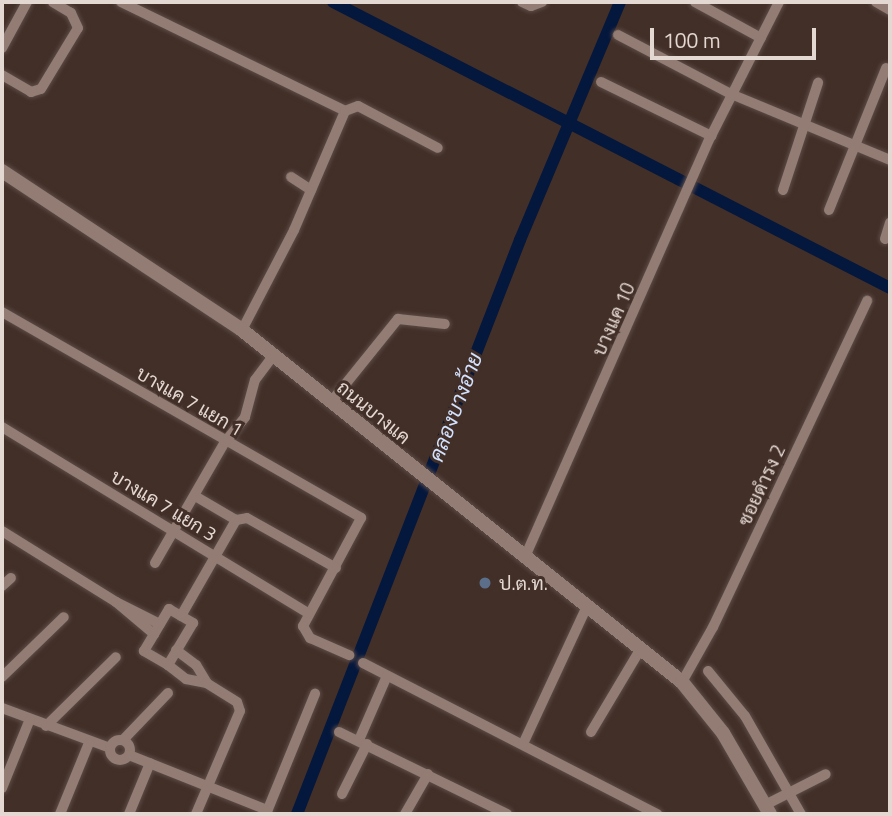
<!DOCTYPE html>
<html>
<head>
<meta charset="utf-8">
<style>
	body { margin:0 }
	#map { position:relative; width:892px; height:816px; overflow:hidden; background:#422f28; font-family:"Titillium Web",Sarabun,sans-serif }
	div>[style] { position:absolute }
	.canal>* { height:12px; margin:-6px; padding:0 6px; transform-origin:6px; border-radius:6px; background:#04173d }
	.roads { filter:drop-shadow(0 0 2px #5d4c47) drop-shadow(0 0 2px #5d4c47) }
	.minor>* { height:10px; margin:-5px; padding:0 5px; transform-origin:5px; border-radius:5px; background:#927c73 }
	.minor>.ring { margin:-5px; padding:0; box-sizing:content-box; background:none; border:10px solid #927c73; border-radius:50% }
	.secondary>* { height:14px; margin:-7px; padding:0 7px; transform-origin:7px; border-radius:7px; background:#927c73 }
	.dots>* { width:19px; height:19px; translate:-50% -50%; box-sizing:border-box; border:4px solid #422f28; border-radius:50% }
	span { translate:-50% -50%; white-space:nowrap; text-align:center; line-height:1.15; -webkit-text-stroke:6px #422f28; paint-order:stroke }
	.street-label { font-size:19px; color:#e4d8d3 }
	.poi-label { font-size:19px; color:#e4d8d3 }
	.left { translate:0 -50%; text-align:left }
	.water-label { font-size:21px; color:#d2e2ff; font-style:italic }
	.frame { position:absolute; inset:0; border:4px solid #e4d8d3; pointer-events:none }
	.scale { position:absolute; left:650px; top:28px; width:166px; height:32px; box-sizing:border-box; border:4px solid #e4d8d3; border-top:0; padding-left:9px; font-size:21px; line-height:24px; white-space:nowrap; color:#e4d8d3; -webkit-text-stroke:5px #422f28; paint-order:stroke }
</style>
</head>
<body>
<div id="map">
	<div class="canal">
		<i style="left:333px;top:2px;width:626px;rotate:27.18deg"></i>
		<i style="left:297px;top:814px;width:616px;rotate:-68.77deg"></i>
		<i style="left:520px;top:240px;width:258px;rotate:-67.2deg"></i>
	</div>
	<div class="roads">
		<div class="minor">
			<i style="left:121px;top:2px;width:249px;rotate:25.9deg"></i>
			<i style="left:522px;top:2px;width:10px;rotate:24deg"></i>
			<i style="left:531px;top:6px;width:12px;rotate:-20deg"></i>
			<i style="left:695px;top:2px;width:75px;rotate:28.6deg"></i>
			<i style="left:876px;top:2px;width:16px;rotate:30deg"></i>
			<i style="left:618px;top:35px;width:127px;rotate:27.6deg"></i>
			<i style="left:731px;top:94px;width:172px;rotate:22.5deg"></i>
			<i style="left:2px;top:48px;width:52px;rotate:-61.5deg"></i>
			<i style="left:2px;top:75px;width:34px;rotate:30deg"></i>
			<i style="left:31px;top:92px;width:10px;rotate:-17deg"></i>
			<i style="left:41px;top:89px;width:71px;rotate:-58.8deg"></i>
			<i style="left:78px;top:28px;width:17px;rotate:-115deg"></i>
			<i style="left:71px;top:13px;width:21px;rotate:-149deg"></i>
			<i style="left:601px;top:82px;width:123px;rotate:26.1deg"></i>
			<i style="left:291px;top:177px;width:24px;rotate:33deg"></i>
			<i style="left:783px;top:190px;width:113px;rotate:-71.9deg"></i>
			<i style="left:829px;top:210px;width:153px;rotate:-68.1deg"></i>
			<i style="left:885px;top:239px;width:17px;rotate:-73deg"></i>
			<i style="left:2px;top:312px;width:414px;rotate:29.8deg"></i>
			<i style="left:361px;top:518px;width:123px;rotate:118.2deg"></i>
			<i style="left:303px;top:626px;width:14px;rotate:60deg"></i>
			<i style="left:310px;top:638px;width:43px;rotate:23.6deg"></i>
			<i style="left:242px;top:330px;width:113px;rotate:-62.5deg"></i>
			<i style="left:294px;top:230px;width:129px;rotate:-66.8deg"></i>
			<i style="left:345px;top:111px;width:14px;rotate:-21deg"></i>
			<i style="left:358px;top:106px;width:90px;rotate:27.7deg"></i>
			<i style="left:331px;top:402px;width:107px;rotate:-51.1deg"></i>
			<i style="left:398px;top:319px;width:47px;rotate:6.1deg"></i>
			<i style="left:2px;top:427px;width:358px;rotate:31.3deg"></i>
			<i style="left:195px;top:496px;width:48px;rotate:30.3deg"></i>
			<i style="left:236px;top:520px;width:11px;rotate:-10deg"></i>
			<i style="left:247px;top:518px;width:102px;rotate:29.3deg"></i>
			<i style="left:2px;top:531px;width:134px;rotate:31.9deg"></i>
			<i style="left:116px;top:602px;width:49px;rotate:26.6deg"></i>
			<i style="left:525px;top:557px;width:460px;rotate:-66.2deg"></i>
			<i style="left:711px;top:136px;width:150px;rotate:-63.1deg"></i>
			<i style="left:155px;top:563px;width:140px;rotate:-60deg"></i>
			<i style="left:225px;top:442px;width:32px;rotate:-51deg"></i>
			<i style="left:245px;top:417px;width:38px;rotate:-75deg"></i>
			<i style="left:255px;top:380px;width:30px;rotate:-53deg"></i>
			<i style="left:2px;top:586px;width:12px;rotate:-42deg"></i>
			<i style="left:116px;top:602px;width:50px;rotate:40.1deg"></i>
			<i style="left:169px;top:609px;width:28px;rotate:30deg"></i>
			<i style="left:193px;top:623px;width:49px;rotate:120.8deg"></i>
			<i style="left:168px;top:665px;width:28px;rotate:-150deg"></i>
			<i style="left:144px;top:651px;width:49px;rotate:-59.2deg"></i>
			<i style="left:181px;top:616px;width:111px;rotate:-60.2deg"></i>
			<i style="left:363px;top:663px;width:331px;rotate:27.2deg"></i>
			<i style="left:168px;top:665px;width:23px;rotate:38deg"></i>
			<i style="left:186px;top:679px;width:21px;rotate:11deg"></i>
			<i style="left:207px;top:683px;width:21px;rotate:-121deg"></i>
			<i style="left:196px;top:665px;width:25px;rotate:-143deg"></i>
			<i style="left:708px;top:671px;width:58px;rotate:50.6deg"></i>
			<i style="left:745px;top:716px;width:113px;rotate:60.3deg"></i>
			<i style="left:2px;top:677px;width:86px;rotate:-44.1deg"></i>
			<i style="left:682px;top:682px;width:63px;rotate:-60.6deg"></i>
			<i style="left:713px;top:627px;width:361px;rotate:-64.7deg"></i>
			<i style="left:2px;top:708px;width:115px;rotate:20.3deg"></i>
			<i style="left:46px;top:726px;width:98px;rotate:-44.6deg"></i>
			<i style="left:339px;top:732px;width:187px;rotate:26deg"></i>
			<i style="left:591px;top:732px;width:98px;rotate:-59.2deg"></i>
			<i class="ring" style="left:110px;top:740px;width:10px;height:10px"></i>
			<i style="left:123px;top:740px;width:65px;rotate:-46.2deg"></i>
			<i style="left:359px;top:740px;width:70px;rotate:-66.4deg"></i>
			<i style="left:523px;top:744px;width:154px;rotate:-65.1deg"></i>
			<i style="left:129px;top:755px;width:149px;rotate:21.7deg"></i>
			<i style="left:2px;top:788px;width:74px;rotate:-67.9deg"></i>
			<i style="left:342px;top:794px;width:56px;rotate:-63.4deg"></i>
			<i style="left:765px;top:805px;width:68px;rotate:-26.9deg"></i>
			<i style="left:60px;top:814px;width:77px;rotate:-67.8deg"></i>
			<i style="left:129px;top:814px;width:55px;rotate:-67.6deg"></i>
			<i style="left:196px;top:814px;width:112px;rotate:-66.9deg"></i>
			<i style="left:240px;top:711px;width:9px;rotate:-108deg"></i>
			<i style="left:237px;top:702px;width:36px;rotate:-148deg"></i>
			<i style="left:266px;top:814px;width:130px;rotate:-67.8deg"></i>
			<i style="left:405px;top:814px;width:46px;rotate:-60.1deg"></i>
		</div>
		<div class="secondary">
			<i style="left:2px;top:171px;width:288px;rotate:33.5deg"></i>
			<i style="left:242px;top:330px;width:563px;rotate:38.66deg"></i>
			<i style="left:682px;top:682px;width:65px;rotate:51.2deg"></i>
			<i style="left:723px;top:733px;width:94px;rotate:59.9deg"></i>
		</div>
	</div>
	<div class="dots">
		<i style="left:485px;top:583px;background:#5c6f8a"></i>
	</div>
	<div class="street-label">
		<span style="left:613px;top:319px;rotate:-66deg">บางแค 10</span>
		<span style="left:190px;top:401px;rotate:30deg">บางแค 7 แยก 1</span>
		<span style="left:374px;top:412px;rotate:39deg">ถนนบางแค</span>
		<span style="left:761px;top:485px;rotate:-65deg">ซอยดำรง 2</span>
		<span style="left:164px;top:505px;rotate:31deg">บางแค 7 แยก 3</span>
	</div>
	<div class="poi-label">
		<span class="left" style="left:499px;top:583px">ป.ต.ท.</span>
	</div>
	<div class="water-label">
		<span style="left:455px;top:407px;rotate:-69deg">คลองบางอ้าย</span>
	</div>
	<div class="frame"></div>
	<div class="scale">100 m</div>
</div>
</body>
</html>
